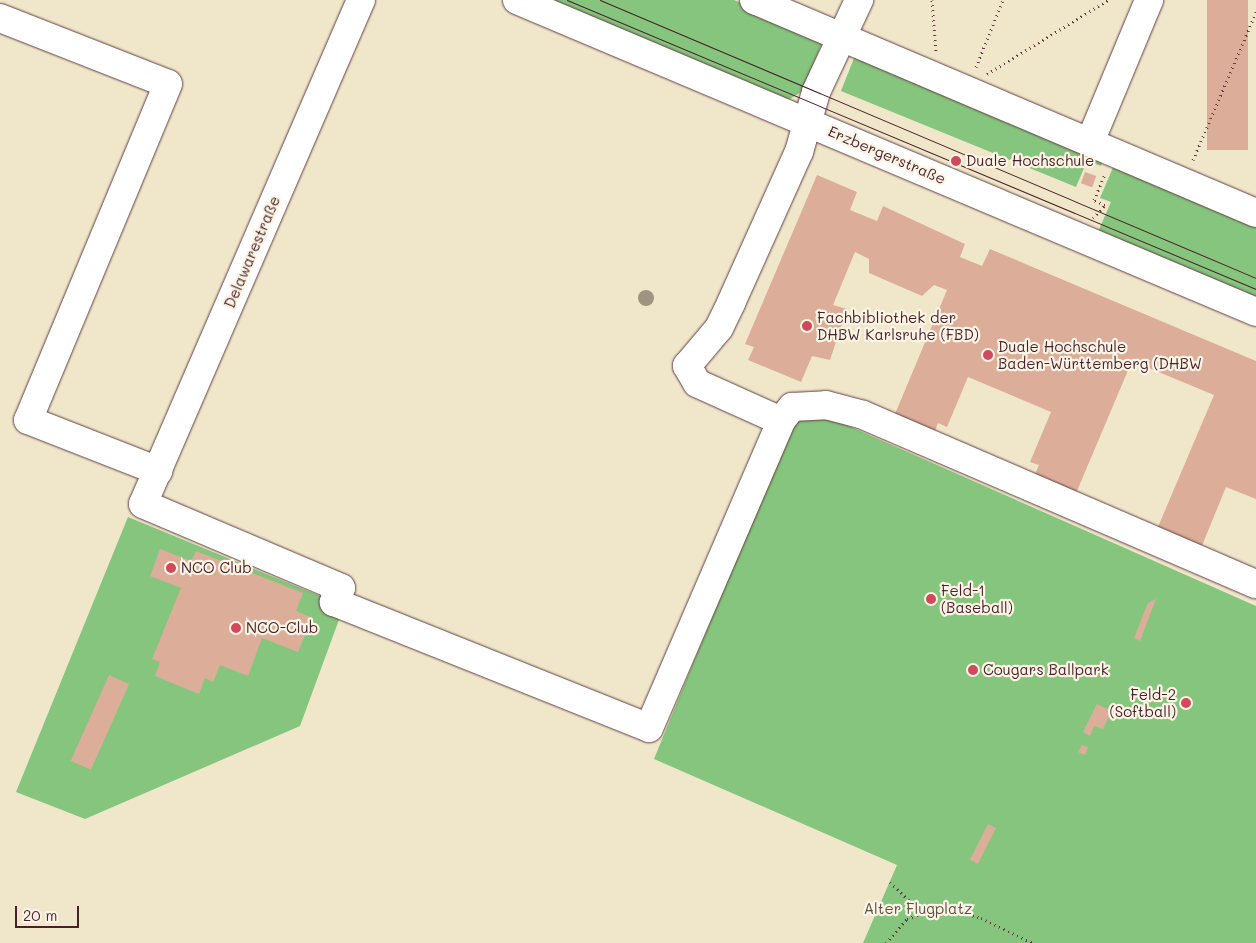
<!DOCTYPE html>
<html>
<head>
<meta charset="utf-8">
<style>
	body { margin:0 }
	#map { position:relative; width:1256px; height:943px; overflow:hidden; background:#f0e7ca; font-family:Mali,sans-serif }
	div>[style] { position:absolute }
	.green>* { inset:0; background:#85c57d }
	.building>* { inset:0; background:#dcae9a; transform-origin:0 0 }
	.path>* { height:3px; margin-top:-1.5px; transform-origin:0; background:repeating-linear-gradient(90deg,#633d43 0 1px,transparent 0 5px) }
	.roads { filter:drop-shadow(0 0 1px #633d43) drop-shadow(0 0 1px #633d43) }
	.minor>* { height:28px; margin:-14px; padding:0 14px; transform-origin:14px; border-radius:14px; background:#fff }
	.tram>* { height:1px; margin:-0.5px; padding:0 0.5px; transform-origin:0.5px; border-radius:0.5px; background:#4a1f2b }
	.trees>* { width:16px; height:16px; margin:-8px; border-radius:50%; background:#9f9480 }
	.dots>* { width:14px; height:14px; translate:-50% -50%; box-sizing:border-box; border:2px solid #fcf5e5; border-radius:50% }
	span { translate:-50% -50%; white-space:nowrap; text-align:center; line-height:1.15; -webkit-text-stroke:4.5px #fcf5e5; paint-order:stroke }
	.street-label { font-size:15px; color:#4a1f2b }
	.poi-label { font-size:15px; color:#4a1f2b }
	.left { translate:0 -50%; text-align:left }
	.right { translate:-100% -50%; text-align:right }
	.park-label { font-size:15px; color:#5c5144 }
	.scale { position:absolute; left:15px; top:906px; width:64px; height:22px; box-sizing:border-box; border:2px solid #4a1f2b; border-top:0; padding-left:6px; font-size:15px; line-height:18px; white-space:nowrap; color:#4a1f2b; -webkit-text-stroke:4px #fcf5e5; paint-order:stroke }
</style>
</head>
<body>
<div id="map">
	<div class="green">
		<i style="clip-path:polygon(540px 0,734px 0,818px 36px,822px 43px,803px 91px,788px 100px)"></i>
		<i style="clip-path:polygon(856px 53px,1106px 153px,1101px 166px,1087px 161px,1076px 187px,841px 91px)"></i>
		<i style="clip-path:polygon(1117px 158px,1256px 218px,1256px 300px,1097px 234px,1111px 202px,1100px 198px)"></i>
		<i style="clip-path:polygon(799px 404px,1256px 606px,1256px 943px,863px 943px,897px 865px,654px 759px)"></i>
		<i style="clip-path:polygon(128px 517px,344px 606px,300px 726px,85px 819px,16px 792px)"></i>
	</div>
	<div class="building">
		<i style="left:1207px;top:0;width:41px;height:150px"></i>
		<i style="left:1085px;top:172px;width:12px;height:12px;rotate:20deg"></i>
		<i style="clip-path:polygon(817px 175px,857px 192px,850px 210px,877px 221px,883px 206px,965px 244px,960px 257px,982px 266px,990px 249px,1256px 361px,1256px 499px,1226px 487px,1199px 553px,1155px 534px,1214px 395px,1132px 361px,1074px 498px,1032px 481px,1039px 465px,1030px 462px,1051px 412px,968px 377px,947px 427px,938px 423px,932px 438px,892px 421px,947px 290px,934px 285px,922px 296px,869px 273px,869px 259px,855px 252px,833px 305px,847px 309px,830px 360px,812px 356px,801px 382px,748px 360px,754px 347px,745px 344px)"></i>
		<i style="clip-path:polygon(160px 549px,191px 561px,196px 551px,303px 593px,296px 611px,312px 618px,298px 652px,262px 638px,248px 676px,220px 665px,213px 682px,205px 678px,199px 694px,155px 676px,160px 662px,152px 659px,181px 588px,150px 576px)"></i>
		<i style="clip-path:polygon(1156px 599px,1140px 641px,1134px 638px,1148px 603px)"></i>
		<i style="left:109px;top:675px;width:22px;height:94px;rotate:24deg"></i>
		<i style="clip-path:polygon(1097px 704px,1112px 711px,1103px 729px,1094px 726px,1090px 736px,1083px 732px)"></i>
		<i style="clip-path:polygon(1082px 745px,1088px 747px,1085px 755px,1078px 752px)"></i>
		<i style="left:988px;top:824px;width:9px;height:40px;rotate:27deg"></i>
	</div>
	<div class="path">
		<i style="left:932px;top:0;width:52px;rotate:85.6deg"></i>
		<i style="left:976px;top:67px;width:72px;rotate:-68.1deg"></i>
		<i style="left:987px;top:74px;width:142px;rotate:-31.4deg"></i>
		<i style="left:1193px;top:160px;width:161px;rotate:-66.9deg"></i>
		<i style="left:1093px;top:218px;width:18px;rotate:-47deg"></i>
		<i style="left:1105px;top:205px;width:12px;rotate:-156deg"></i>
		<i style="left:1094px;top:200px;width:28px;rotate:-67deg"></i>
		<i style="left:890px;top:882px;width:42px;rotate:44deg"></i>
		<i style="left:886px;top:943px;width:32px;rotate:-49deg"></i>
		<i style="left:907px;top:919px;width:35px;rotate:-22deg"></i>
		<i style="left:939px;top:906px;width:44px;rotate:15.9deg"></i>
		<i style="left:981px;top:918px;width:58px;rotate:25.7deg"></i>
	</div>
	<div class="roads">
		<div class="minor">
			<i style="left:361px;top:0;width:549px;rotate:113.39deg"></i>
			<i style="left:143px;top:504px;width:215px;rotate:23deg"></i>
			<i style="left:341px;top:588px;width:16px;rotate:117deg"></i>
			<i style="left:334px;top:602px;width:339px;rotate:21.8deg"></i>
			<i style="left:649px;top:728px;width:334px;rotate:-66.7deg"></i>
			<i style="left:781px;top:421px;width:92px;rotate:-155.7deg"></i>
			<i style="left:697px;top:383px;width:20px;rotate:-120deg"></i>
			<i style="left:687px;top:366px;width:50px;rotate:-49.9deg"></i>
			<i style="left:719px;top:328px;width:28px;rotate:-64deg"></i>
			<i style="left:731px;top:303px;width:166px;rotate:-65.8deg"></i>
			<i style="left:799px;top:152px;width:62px;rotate:-74.2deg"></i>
			<i style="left:816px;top:92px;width:102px;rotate:-64.9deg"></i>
			<i style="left:517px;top:0;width:802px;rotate:22.89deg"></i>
			<i style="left:754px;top:0;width:545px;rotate:22.99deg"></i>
			<i style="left:0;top:18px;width:180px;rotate:21.4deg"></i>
			<i style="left:168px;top:84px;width:364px;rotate:112.6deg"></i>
			<i style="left:28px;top:420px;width:140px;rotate:21.4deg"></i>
			<i style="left:1090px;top:142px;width:154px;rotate:-67.4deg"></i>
			<i style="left:781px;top:421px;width:18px;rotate:-52deg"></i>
			<i style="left:792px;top:407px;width:34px;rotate:-3deg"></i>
			<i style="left:826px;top:405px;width:38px;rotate:15deg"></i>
			<i style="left:863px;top:415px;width:428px;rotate:23.3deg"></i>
		</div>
	</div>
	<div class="tram">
		<i style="left:567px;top:0;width:747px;rotate:22.76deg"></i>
		<i style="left:600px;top:0;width:712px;rotate:22.97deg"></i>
	</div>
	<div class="trees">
		<i style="left:646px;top:298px"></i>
	</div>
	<div class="dots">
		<i style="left:956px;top:161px;background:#d1495b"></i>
		<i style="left:807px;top:326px;background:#d1495b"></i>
		<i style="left:988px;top:355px;background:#d1495b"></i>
		<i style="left:171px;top:568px;background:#d1495b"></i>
		<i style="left:931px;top:599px;background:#d1495b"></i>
		<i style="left:236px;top:628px;background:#d1495b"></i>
		<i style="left:973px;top:670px;background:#d1495b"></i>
		<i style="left:1186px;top:703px;background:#d1495b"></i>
	</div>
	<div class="street-label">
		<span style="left:887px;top:155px;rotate:23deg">Erzbergerstraße</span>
		<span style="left:252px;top:252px;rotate:-67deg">Delawarestraße</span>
	</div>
	<div class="poi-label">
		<span class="left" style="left:966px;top:161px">Duale Hochschule</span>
		<span class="left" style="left:817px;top:326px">Fachbibliothek der<br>DHBW Karlsruhe (FBD)</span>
		<span class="left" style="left:998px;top:355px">Duale Hochschule<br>Baden-Württemberg (DHBW</span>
		<span class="left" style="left:181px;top:568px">NCO Club</span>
		<span class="left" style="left:941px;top:599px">Feld-1<br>(Baseball)</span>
		<span class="left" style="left:246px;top:628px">NCO-Club</span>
		<span class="left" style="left:983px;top:670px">Cougars Ballpark</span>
		<span class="right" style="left:1176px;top:703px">Feld-2<br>(Softball)</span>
	</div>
	<div class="park-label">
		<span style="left:918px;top:909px">Alter Flugplatz</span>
	</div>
	<div class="scale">20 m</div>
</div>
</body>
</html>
